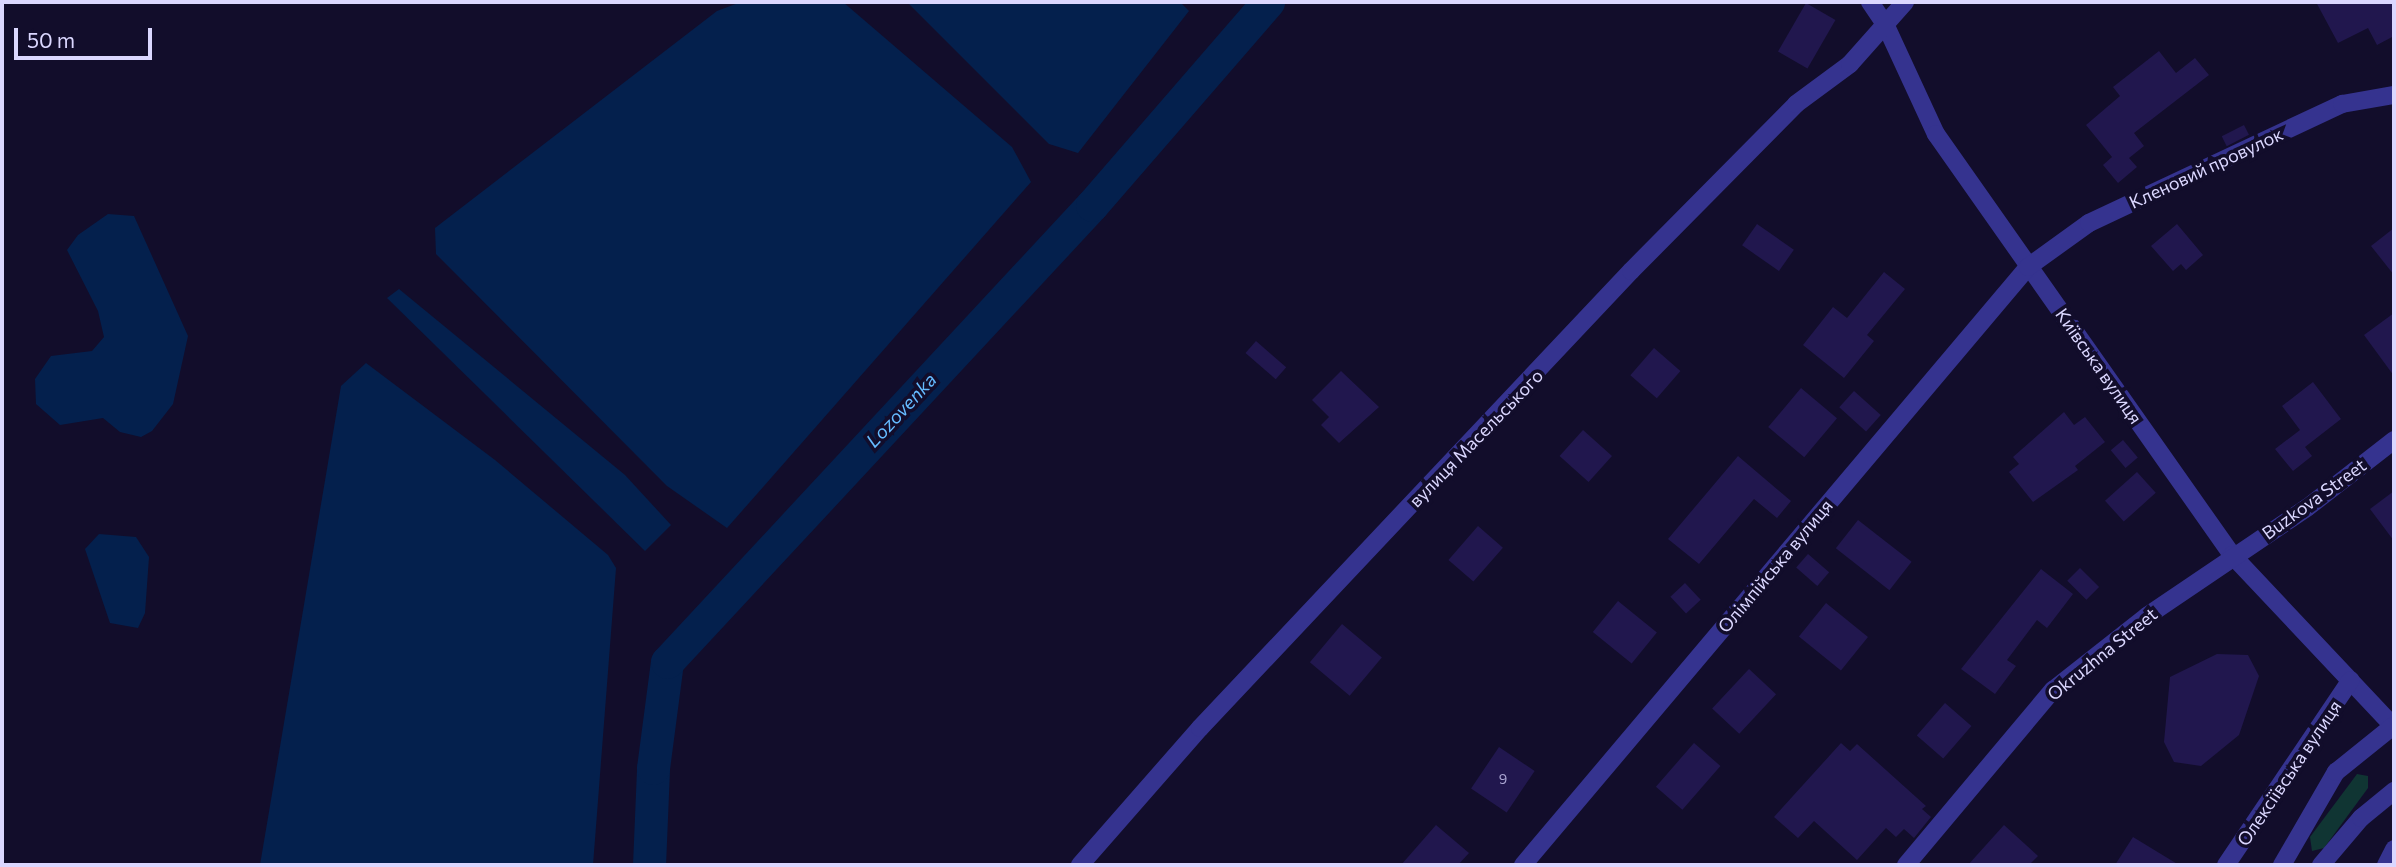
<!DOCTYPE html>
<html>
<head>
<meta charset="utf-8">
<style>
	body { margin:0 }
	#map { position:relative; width:2396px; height:867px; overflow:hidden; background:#120d2b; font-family:Commissioner,sans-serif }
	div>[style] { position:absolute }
	.green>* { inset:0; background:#103533 }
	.water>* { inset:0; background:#04204d }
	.river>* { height:33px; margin:-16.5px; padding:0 16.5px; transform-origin:16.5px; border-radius:16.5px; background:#04204d }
	.building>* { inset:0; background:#21174e; transform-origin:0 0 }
	.minor>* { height:18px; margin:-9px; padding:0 9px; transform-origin:9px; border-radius:9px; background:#35338f }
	span { translate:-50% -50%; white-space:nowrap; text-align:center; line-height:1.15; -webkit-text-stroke:7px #120d2b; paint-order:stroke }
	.number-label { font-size:14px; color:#aca7d3 }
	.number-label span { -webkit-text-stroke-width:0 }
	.street-label { font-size:18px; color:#dbd7ff }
	.water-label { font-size:19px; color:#65bbff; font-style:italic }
	.frame { position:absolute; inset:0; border:4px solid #dbd7ff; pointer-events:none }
	.scale { position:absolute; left:14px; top:28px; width:138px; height:32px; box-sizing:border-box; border:4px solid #dbd7ff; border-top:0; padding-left:9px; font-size:21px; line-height:24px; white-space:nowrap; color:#dbd7ff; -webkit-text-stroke:5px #120d2b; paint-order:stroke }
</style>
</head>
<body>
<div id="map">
	<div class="green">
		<i style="clip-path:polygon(2357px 774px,2368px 776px,2368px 788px,2324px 848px,2312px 851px,2310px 837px)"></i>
	</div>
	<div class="water">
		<i style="clip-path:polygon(741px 2px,843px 2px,1012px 147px,1031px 182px,727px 528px,667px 486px,436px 254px,435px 228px,717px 11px)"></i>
		<i style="clip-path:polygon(907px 2px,1180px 2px,1189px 11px,1078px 153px,1049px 144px)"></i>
		<i style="clip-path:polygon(108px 214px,134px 216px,188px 336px,173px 404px,152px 431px,141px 437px,120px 432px,103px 418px,60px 425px,36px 404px,35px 379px,51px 356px,92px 351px,104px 337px,98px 311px,67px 250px,78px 235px)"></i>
		<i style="clip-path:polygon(399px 289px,625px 475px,671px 525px,645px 551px,387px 298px)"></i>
		<i style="clip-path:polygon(366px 363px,495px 460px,608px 555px,616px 568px,593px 865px,260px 865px,341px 386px)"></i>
		<i style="clip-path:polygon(99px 534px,136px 537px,149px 557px,145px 613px,138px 628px,110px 623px,85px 549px)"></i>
	</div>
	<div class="river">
		<i style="left:649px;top:865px;width:97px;rotate:-87.6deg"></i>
		<i style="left:653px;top:768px;width:107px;rotate:-82.5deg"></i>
		<i style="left:667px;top:662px;width:624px;rotate:-47.08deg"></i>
		<i style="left:1092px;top:205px;width:269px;rotate:-49.1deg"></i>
	</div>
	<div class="building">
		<i style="clip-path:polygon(2316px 2px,2394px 2px,2394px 36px,2377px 45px,2368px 28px,2338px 43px)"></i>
		<i style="left:1806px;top:3px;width:34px;height:56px;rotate:30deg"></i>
		<i style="clip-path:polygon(2159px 51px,2176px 73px,2195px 58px,2209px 75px,2134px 133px,2144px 146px,2129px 158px,2137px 167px,2118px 183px,2103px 165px,2112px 157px,2086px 125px,2120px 96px,2113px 87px)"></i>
		<i style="left:2244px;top:125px;width:11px;height:25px;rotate:63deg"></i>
		<i style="left:1757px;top:224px;width:45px;height:26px;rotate:35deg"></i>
		<i style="clip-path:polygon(2177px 224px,2203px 255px,2186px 270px,2181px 264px,2173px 271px,2151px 246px)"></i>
		<i style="clip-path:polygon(2394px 228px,2394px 275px,2371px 246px)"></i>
		<i style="clip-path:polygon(1884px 272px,1905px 289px,1867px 335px,1874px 341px,1844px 378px,1803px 345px,1833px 307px,1847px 318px)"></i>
		<i style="clip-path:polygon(2394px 313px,2394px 376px,2364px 335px)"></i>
		<i style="left:1256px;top:341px;width:40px;height:16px;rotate:41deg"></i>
		<i style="left:1654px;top:348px;width:35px;height:36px;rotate:41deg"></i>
		<i style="clip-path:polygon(1341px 371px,1379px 407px,1339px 443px,1321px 425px,1329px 417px,1312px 400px)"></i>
		<i style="clip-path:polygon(2313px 382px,2341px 419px,2305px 447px,2312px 456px,2293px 471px,2275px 449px,2300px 430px,2282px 406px)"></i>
		<i style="left:1801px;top:388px;width:47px;height:51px;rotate:40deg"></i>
		<i style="left:1854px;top:391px;width:36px;height:22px;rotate:42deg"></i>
		<i style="clip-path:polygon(2064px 412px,2074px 425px,2085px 417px,2105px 442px,2075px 466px,2078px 470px,2033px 502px,2009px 472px,2019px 464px,2013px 457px)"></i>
		<i style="left:1583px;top:430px;width:39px;height:35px;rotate:42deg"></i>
		<i style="left:2123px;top:440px;width:23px;height:16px;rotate:50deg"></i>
		<i style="clip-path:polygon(1738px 456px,1791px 501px,1777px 518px,1754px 499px,1699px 564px,1668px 539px)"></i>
		<i style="left:2137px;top:472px;width:28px;height:43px;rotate:48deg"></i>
		<i style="clip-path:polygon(2394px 491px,2394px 541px,2370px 509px)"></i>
		<i style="left:1858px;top:520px;width:68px;height:36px;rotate:38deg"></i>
		<i style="left:1478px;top:526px;width:33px;height:45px;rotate:41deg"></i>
		<i style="left:1808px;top:554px;width:28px;height:18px;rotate:41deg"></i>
		<i style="left:2080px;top:568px;width:27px;height:18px;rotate:45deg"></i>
		<i style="clip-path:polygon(2041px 569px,2073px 594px,2047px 628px,2037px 620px,2007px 660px,2016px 666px,1995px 694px,1961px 669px)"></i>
		<i style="left:1685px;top:583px;width:23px;height:20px;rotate:47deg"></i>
		<i style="left:1618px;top:601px;width:50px;height:40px;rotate:39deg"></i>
		<i style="left:1826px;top:603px;width:54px;height:43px;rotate:39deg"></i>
		<i style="left:1342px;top:624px;width:52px;height:50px;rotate:40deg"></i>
		<i style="clip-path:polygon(2217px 654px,2248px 655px,2259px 676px,2239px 735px,2201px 766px,2174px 762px,2164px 742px,2170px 677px)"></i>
		<i style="left:1749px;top:669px;width:37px;height:54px;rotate:43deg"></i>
		<i style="left:1945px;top:703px;width:35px;height:43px;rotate:41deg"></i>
		<i style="left:1694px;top:743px;width:35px;height:58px;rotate:41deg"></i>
		<i style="clip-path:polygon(1841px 743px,1850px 751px,1857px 744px,1926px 806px,1922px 809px,1931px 817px,1914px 838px,1904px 829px,1896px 837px,1886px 828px,1857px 860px,1814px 821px,1798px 838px,1774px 817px)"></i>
		<i style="left:1499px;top:747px;width:43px;height:50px;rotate:34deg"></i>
		<i style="clip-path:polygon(1436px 825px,1469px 853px,1458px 865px,1401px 865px)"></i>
		<i style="clip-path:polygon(2004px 825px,2038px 856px,2029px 865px,1968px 865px)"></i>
		<i style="clip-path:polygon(2133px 837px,2179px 865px,2115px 865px)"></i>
	</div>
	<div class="minor">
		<i style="left:1870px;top:2px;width:29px;rotate:56deg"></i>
		<i style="left:1886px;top:26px;width:119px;rotate:65.2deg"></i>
		<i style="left:1936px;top:134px;width:515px;rotate:54.89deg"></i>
		<i style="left:2232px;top:555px;width:236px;rotate:46.7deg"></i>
		<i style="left:1080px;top:865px;width:182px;rotate:-48.8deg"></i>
		<i style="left:1200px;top:728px;width:628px;rotate:-46.68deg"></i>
		<i style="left:1631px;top:271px;width:235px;rotate:-45.3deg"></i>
		<i style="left:1796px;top:104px;width:67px;rotate:-36.5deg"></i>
		<i style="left:1850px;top:64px;width:83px;rotate:-48.4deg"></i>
		<i style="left:1523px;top:865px;width:783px;rotate:-49.82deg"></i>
		<i style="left:2028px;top:267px;width:75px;rotate:-35.8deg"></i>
		<i style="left:2089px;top:223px;width:280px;rotate:-25.2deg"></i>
		<i style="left:2342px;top:104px;width:53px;rotate:-9.8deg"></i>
		<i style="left:1906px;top:865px;width:229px;rotate:-50deg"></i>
		<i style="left:2053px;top:690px;width:120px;rotate:-38.2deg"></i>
		<i style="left:2147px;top:616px;width:194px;rotate:-34.1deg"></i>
		<i style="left:2308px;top:507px;width:109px;rotate:-37.9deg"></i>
		<i style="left:2226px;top:865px;width:223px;rotate:-56deg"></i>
		<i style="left:2282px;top:865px;width:108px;rotate:-59.9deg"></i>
		<i style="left:2336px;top:772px;width:73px;rotate:-38.9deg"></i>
		<i style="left:2321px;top:865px;width:62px;rotate:-49.6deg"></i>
		<i style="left:2361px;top:818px;width:43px;rotate:-39.3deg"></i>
		<i style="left:2386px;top:865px;width:18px;rotate:-63deg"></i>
	</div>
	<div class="number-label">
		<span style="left:1503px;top:779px">9</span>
	</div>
	<div class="street-label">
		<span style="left:2206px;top:168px;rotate:-25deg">Кленовий провулок</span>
		<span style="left:2099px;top:366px;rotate:55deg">Київська вулиця</span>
		<span style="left:1476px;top:438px;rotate:-46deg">вулиця Масельського</span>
		<span style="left:2314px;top:499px;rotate:-36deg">Buzkova Street</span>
		<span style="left:1775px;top:566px;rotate:-50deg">Олімпійська вулиця</span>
		<span style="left:2102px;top:654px;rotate:-39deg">Okruzhna Street</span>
		<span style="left:2289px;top:773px;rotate:-56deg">Олексіївська вулиця</span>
	</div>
	<div class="water-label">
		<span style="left:901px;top:410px;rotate:-47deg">Lozovenka</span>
	</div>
	<div class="frame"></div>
	<div class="scale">50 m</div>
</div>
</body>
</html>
